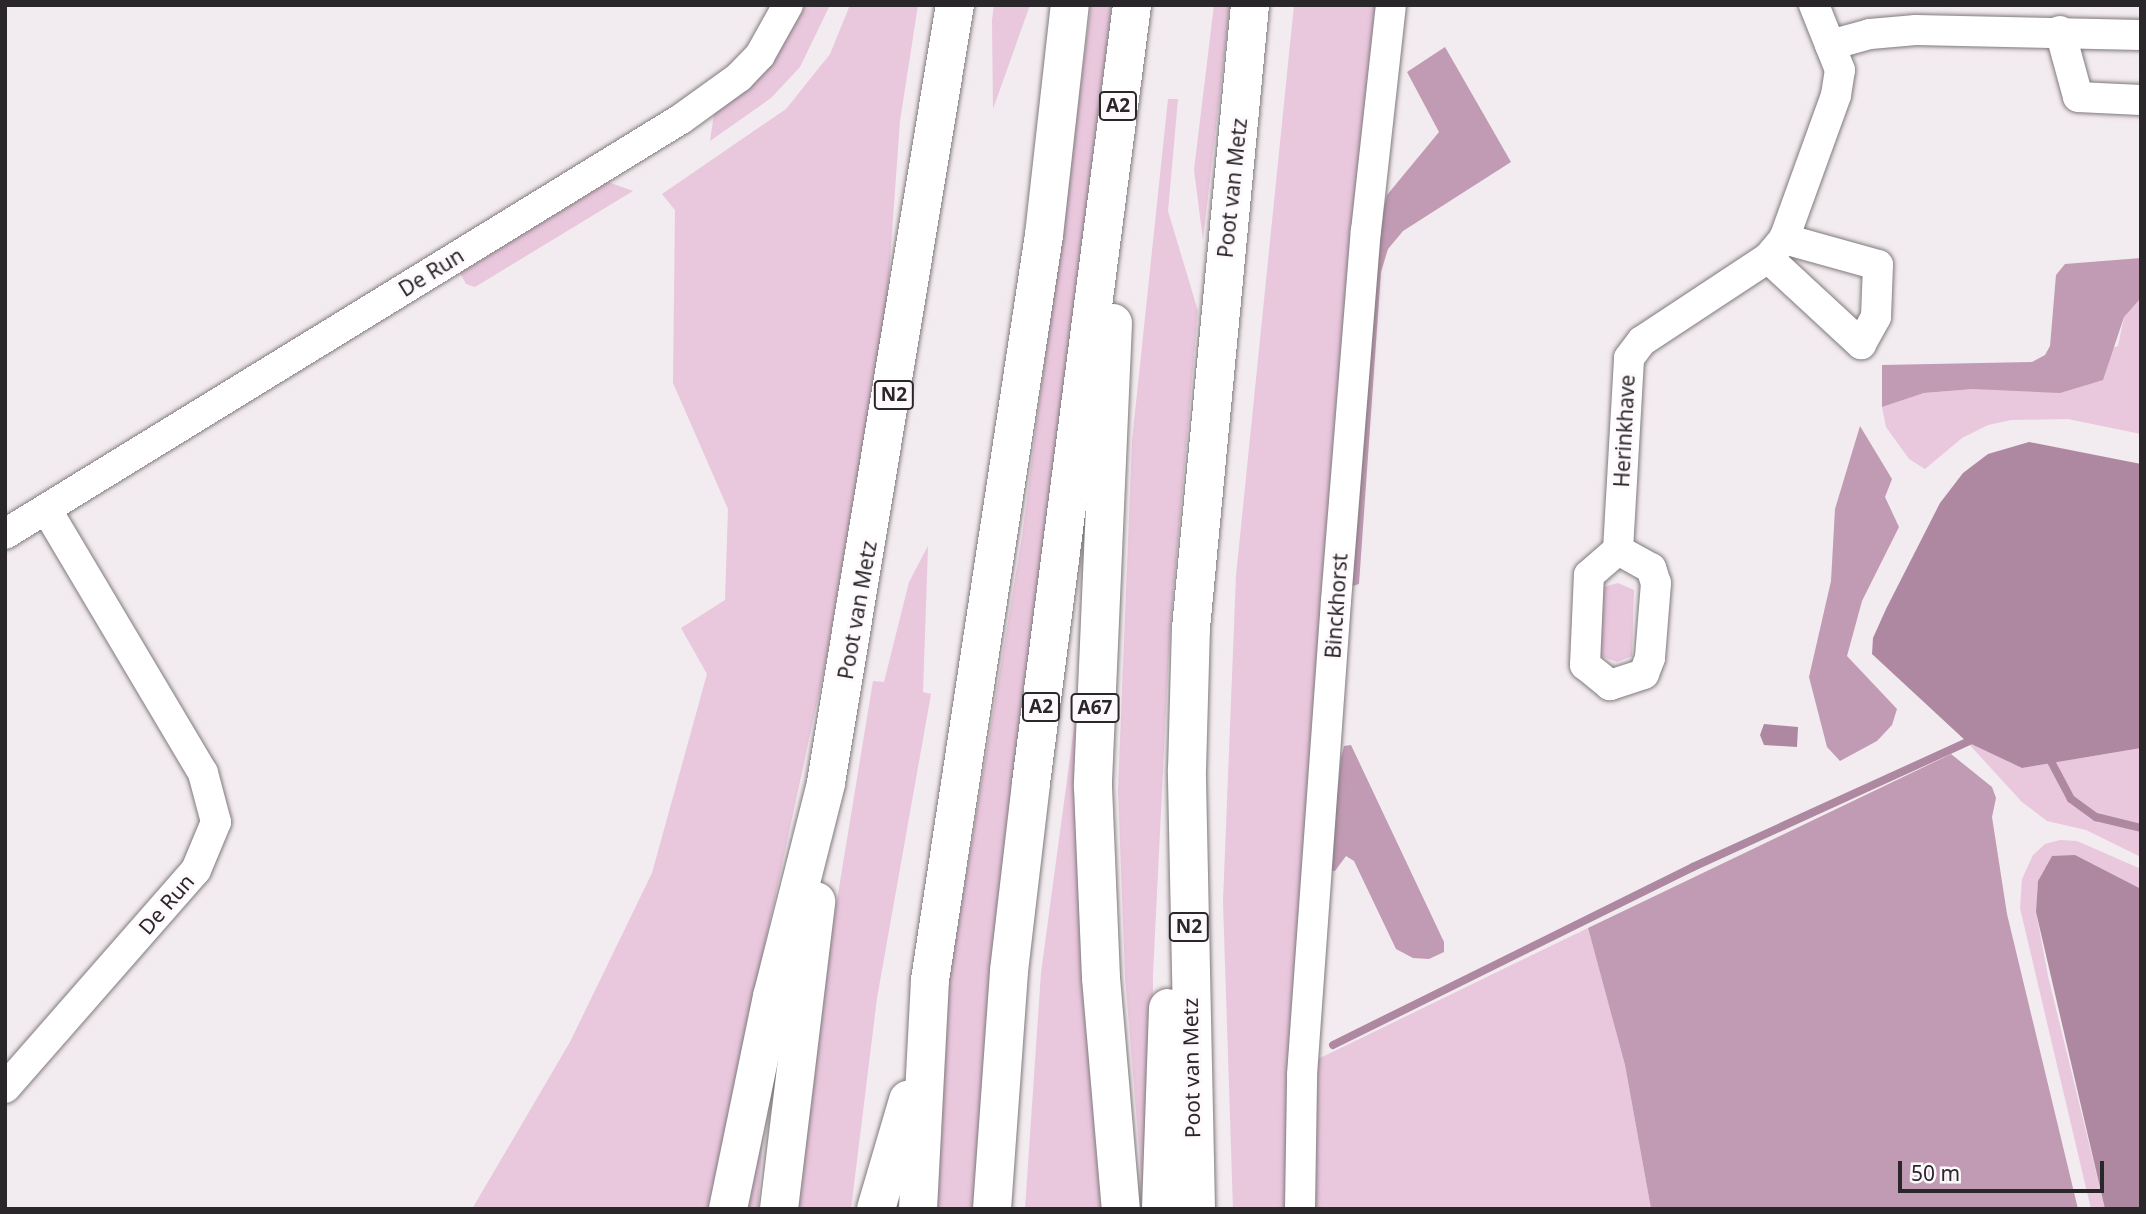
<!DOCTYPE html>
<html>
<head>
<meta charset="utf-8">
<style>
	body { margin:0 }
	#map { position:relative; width:2146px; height:1214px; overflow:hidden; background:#f2ebef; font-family:"Noto Sans",sans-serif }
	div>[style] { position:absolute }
	.green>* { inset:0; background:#e9c7dd }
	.forest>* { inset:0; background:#c19ab4 }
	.water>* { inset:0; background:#ae87a1 }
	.stream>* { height:8px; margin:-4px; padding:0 4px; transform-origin:4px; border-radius:4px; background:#ae87a1 }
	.roads { filter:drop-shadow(0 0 2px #807a7d) drop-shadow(0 0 2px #807a7d) }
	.minor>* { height:30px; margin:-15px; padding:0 15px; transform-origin:15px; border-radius:15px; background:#fff }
	.highway>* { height:38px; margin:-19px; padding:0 19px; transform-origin:19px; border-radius:19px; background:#fff }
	span { translate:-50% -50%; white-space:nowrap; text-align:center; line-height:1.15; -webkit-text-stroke:6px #fef9fc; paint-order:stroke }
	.shield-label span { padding:2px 5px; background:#fef9fc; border:2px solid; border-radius:5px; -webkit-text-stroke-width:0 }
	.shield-label { font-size:19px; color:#292729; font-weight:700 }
	.street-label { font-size:21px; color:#292729 }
	.frame { position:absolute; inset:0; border:7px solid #292729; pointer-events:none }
	.scale { position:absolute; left:1898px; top:1161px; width:206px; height:32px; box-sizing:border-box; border:4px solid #292729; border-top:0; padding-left:9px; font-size:21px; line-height:24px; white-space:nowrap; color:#292729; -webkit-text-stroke:5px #fef9fc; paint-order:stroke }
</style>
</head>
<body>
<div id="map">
	<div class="green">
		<i style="clip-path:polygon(806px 5px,830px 5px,800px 67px,771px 98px,710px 141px,714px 114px,776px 57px)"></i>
		<i style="clip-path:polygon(850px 5px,918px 5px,900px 121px,887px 302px,827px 656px,708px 1209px,472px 1209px,570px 1042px,652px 873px,707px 674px,681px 628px,725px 600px,728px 509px,673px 383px,675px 210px,662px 194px,786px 109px,830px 54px)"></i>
		<i style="clip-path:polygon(994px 5px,1030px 5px,993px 109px,992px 20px)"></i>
		<i style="clip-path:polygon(1091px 5px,1112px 5px,989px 985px,974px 1209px,934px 1209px,944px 1011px,1022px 536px)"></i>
		<i style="clip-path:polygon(1214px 5px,1230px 5px,1203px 240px,1194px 170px)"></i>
		<i style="clip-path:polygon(1294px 5px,1381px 5px,1291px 1209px,1233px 1209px,1223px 902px,1236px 576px)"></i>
		<i style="clip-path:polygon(1168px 99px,1178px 99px,1168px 211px,1198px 311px,1170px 629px,1153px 974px,1152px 1167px,1144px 1209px,1125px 977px,1118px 790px,1132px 441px)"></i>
		<i style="clip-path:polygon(608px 182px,633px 191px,475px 287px,466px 284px,460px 273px)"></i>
		<i style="clip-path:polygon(2141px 298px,2141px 434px,2068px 419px,2011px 420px,1988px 425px,1962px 438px,1925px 469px,1909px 459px,1886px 427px,1882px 407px,1924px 393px,1973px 389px,2118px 346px,2124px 317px)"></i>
		<i style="clip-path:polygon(928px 546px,923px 692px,931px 694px,877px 998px,851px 1209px,794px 1209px,797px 1144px,873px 681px,884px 682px,909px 582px)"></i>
		<i style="clip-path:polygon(1618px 583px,1634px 590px,1632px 656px,1617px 662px,1596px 654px,1600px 588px)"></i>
		<i style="clip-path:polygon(1078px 698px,1110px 1209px,1025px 1209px,1041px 973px)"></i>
		<i style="clip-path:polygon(1967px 742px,2022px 768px,2141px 748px,2141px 857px,2086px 830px,2047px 821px,2022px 802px)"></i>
		<i style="clip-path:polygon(2060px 840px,2077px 841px,2141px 869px,2141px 889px,2052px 856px,2038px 881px,2036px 912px,2048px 976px,2105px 1209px,2091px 1209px,2020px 908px,2022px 879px,2033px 855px,2045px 844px)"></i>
		<i style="clip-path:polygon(1588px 928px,1625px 1065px,1651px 1209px,1314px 1209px,1318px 1059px)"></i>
		<i style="clip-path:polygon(759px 1133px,763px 1135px,758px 1209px,742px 1209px)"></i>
	</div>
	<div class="forest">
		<i style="clip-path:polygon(1445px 47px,1511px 162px,1403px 231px,1388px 249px,1381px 272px,1359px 584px,1346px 588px,1376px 239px,1387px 195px,1439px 132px,1407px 72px)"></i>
		<i style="clip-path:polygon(2141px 258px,2141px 298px,2124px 317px,2103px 380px,2060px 393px,1973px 389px,1924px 393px,1882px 407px,1882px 365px,2032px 362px,2045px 355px,2050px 346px,2056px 275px,2065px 264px)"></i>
		<i style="clip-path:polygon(1860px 426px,1892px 479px,1885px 497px,1899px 527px,1862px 601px,1847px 656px,1897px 709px,1892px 725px,1877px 741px,1840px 761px,1827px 747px,1809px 677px,1831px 581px,1835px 509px)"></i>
		<i style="clip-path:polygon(1351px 745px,1444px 942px,1444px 952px,1429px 959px,1413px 958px,1396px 949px,1354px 861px,1346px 856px,1335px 871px,1329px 870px,1341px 758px,1344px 746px)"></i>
		<i style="clip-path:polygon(1951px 754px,1992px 787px,1996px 798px,1992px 817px,2007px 914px,2078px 1209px,1651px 1209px,1625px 1065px,1588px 928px)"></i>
	</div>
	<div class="water">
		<i style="clip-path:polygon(2029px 442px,2141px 464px,2141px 748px,2022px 768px,1967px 742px,1872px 654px,1873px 638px,1886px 609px,1940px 503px,1963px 473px,1988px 454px)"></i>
		<i style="clip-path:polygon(1764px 724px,1798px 727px,1797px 747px,1764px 745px,1760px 735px)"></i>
		<i style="clip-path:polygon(2075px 855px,2141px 889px,2141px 1209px,2105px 1209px,2036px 912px,2038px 881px,2052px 856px)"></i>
	</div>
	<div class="stream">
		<i style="left:2046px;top:752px;width:53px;rotate:62deg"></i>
		<i style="left:2071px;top:799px;width:31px;rotate:36deg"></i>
		<i style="left:2096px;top:817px;width:46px;rotate:13.7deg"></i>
		<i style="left:1333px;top:1045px;width:402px;rotate:-26.3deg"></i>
		<i style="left:1693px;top:867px;width:313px;rotate:-24.5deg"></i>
	</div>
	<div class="roads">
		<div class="minor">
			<i style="left:2060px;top:31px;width:68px;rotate:74.7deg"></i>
			<i style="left:2078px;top:97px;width:63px;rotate:2.7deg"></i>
			<i style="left:1830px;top:45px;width:41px;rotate:-15.4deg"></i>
			<i style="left:1870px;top:34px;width:46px;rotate:-5deg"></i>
			<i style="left:1916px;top:30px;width:225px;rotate:1.3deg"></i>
			<i style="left:1768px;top:258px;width:127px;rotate:42.8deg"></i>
			<i style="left:1861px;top:344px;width:31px;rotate:-61deg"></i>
			<i style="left:1876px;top:317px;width:52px;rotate:-87.8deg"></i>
			<i style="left:1878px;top:265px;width:98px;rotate:-164.5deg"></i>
			<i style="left:5px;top:534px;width:793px;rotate:-31.55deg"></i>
			<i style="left:681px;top:119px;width:72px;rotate:-35.9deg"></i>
			<i style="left:739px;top:77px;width:30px;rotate:-46deg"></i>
			<i style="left:760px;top:55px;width:57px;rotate:-60.8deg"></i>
			<i style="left:1618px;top:550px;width:38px;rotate:29deg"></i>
			<i style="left:1651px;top:568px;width:16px;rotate:72deg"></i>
			<i style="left:1656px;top:583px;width:75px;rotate:94.6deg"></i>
			<i style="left:1650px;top:658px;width:17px;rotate:111deg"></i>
			<i style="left:1644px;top:674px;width:36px;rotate:162deg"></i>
			<i style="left:1610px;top:685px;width:32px;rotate:-141deg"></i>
			<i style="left:1585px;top:665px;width:90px;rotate:-87.5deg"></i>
			<i style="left:1589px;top:575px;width:38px;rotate:-41deg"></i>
			<i style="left:1618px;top:550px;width:192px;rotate:-86.7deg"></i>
			<i style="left:1629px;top:358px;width:21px;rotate:-53deg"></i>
			<i style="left:1642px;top:341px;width:151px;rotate:-33.4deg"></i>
			<i style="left:1768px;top:258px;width:25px;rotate:-50deg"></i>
			<i style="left:1784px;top:239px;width:153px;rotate:-70.1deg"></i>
			<i style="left:1836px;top:95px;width:25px;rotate:-81deg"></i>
			<i style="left:1840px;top:70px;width:70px;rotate:-111.8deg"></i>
			<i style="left:5px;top:1088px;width:290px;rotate:-48.8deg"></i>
			<i style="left:196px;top:870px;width:52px;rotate:-67.4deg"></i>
			<i style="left:216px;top:822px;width:51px;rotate:-104.9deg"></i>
			<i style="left:203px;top:773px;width:307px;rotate:-120.7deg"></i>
			<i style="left:1300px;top:1209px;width:134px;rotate:-89.1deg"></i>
			<i style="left:1302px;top:1075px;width:475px;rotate:-85.9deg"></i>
			<i style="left:1336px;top:601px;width:371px;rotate:-85.4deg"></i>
			<i style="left:1366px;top:231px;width:227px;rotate:-83.7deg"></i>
		</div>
		<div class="highway">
			<i style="left:1113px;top:323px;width:464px;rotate:92.5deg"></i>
			<i style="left:1093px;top:787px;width:191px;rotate:87.6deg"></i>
			<i style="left:1101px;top:978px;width:232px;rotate:85.1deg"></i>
			<i style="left:728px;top:1209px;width:217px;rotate:-78.3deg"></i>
			<i style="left:772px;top:997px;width:221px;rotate:-75.8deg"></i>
			<i style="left:826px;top:783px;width:789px;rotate:-80.59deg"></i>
			<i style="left:779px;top:1209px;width:310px;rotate:-83.1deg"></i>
			<i style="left:876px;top:1209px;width:114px;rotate:-73.6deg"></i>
			<i style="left:918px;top:1209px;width:229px;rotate:-87deg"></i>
			<i style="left:930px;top:980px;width:754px;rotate:-81.3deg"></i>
			<i style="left:1044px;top:235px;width:231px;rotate:-83.6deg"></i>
			<i style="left:992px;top:1209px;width:239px;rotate:-85.9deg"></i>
			<i style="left:1009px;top:971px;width:189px;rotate:-83.3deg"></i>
			<i style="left:1031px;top:783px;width:785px;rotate:-82.6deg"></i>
			<i style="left:1161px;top:1209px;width:201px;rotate:-88deg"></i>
			<i style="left:1196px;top:1209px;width:439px;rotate:-91.2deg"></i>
			<i style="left:1187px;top:770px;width:142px;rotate:-88.4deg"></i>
			<i style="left:1191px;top:628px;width:626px;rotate:-84.59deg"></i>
		</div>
	</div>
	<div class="shield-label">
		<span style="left:1118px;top:106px">A2</span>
		<span style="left:894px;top:395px">N2</span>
		<span style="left:1041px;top:707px">A2</span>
		<span style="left:1095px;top:708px">A67</span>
		<span style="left:1189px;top:927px">N2</span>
	</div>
	<div class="street-label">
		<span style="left:1232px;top:188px;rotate:-84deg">Poot van Metz</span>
		<span style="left:431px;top:272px;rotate:-32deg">De Run</span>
		<span style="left:1624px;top:431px;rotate:-87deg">Herinkhave</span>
		<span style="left:1336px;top:606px;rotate:-86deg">Binckhorst</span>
		<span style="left:857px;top:610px;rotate:-80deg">Poot van Metz</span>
		<span style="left:166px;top:904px;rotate:-49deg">De Run</span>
		<span style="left:1191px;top:1068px;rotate:-91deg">Poot van Metz</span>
	</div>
	<div class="frame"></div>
	<div class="scale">50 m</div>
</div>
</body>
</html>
